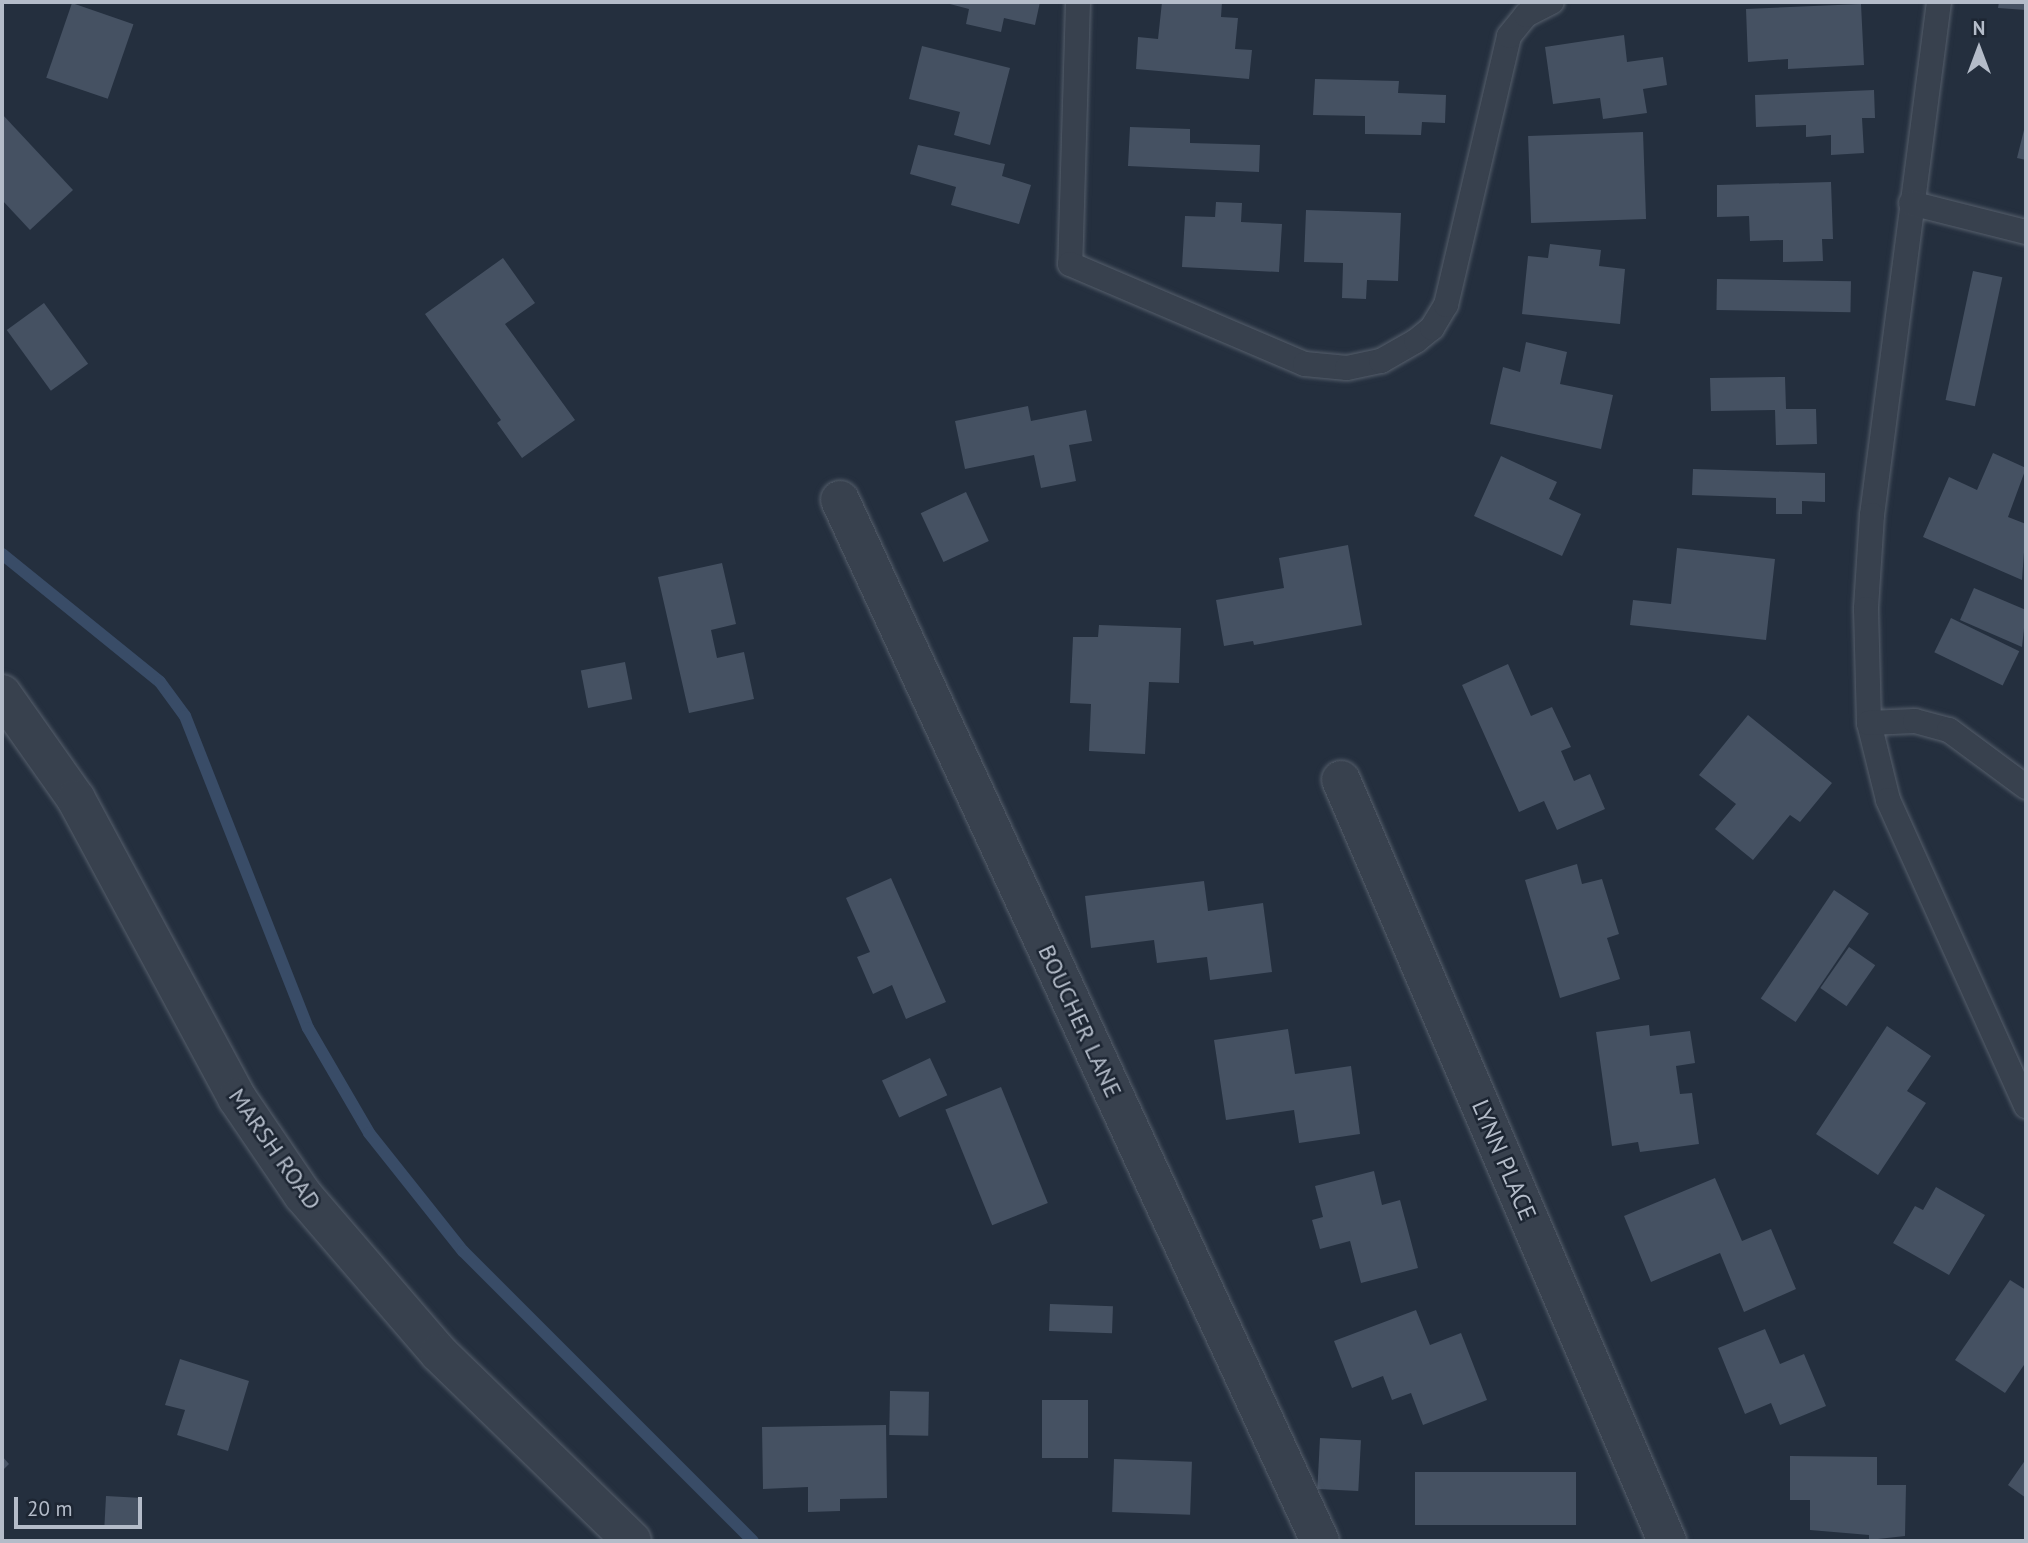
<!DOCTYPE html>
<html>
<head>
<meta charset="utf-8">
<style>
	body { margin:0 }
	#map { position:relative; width:2028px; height:1543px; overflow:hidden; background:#242f3e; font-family:"PT Sans",sans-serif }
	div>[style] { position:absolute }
	.stream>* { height:12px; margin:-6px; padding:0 6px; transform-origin:6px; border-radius:6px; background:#394c67 }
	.building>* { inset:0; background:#455162; transform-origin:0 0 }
	.roads { filter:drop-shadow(0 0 2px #565f6c) drop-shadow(0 0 2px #565f6c) }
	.service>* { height:24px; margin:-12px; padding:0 12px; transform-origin:12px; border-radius:12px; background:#38414e }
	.minor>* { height:38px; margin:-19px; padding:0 19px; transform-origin:19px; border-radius:19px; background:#38414e }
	span { translate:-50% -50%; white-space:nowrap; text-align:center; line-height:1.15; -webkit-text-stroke:5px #1d2633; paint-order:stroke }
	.street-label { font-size:24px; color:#b4bcc9 }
	.frame { position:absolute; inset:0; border:4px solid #b4bcc9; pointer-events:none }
	.north { position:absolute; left:1944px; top:14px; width:70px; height:70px; -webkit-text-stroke:5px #1d2633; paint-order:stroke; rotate:0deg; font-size:19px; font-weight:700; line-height:28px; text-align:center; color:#b4bcc9 }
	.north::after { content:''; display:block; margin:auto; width:24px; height:32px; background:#b4bcc9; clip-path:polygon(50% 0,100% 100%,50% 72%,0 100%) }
	.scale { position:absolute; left:14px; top:1497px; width:128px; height:32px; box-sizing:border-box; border:4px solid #b4bcc9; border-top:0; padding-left:9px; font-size:21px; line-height:24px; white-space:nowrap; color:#b4bcc9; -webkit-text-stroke:5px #1d2633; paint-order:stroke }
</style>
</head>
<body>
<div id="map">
	<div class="stream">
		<i style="left:2px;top:554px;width:203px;rotate:39deg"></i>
		<i style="left:160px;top:682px;width:42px;rotate:53.7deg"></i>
		<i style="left:185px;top:716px;width:335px;rotate:68.5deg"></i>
		<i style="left:308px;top:1028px;width:121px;rotate:59.8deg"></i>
		<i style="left:369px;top:1133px;width:151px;rotate:51.5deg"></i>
		<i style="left:463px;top:1251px;width:410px;rotate:45deg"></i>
	</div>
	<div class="building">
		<i style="clip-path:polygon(942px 2px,1040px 2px,1035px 25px,1004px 18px,1001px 32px,966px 24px,969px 9px)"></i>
		<i style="clip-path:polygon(1162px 2px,1222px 2px,1221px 17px,1238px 18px,1235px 49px,1252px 50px,1249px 79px,1136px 69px,1138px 37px,1158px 39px)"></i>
		<i style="clip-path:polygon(1999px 2px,2026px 2px,2026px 10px,1998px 8px)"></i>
		<i style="left:72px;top:3px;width:65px;height:79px;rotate:19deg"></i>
		<i style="clip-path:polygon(1861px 4px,1864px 65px,1788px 69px,1788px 59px,1748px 62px,1746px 9px)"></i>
		<i style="clip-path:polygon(1624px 35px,1627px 62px,1663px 57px,1667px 85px,1643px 89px,1647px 113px,1603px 119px,1600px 98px,1553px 104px,1545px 47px)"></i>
		<i style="clip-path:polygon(922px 46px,1010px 68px,990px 145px,954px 135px,960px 112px,909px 99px)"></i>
		<i style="clip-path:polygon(1315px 79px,1399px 81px,1398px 93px,1446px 95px,1445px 123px,1422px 122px,1421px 135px,1365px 134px,1365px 116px,1313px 115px)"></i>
		<i style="clip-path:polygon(1874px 90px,1875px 118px,1862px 118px,1864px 153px,1831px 155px,1831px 135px,1806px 137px,1806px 125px,1756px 127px,1755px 95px)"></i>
		<i style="clip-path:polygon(2px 114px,73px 190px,30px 230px,2px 200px)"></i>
		<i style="clip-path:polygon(2025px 126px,2026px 126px,2026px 160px,2017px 158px)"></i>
		<i style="clip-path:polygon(1130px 127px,1190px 129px,1190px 143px,1260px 145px,1259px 172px,1128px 166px)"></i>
		<i style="left:1643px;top:132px;width:87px;height:115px;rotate:88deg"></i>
		<i style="clip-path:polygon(918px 145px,1005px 164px,1002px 176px,1031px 185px,1019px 224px,951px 205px,956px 187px,910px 174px)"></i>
		<i style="clip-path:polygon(1831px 182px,1833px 239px,1822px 239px,1823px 261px,1783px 262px,1783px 240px,1750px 241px,1749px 216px,1717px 217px,1717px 185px)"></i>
		<i style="clip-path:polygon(1216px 202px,1242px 203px,1241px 222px,1282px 224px,1279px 272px,1182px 267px,1185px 216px,1215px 217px)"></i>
		<i style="clip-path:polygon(1306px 210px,1401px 213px,1398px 281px,1367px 280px,1366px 299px,1342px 298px,1343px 263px,1304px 262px)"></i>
		<i style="clip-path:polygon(1550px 244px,1601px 250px,1599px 266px,1625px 269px,1620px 324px,1522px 314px,1528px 256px,1548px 258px)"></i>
		<i style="clip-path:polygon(503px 258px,535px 303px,505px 324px,575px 420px,522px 458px,497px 423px,501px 420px,425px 314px)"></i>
		<i style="left:1973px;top:271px;width:30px;height:132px;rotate:12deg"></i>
		<i style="left:1717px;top:279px;width:134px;height:31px;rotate:1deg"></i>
		<i style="left:44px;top:303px;width:75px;height:46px;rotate:54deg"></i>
		<i style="clip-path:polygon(1526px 342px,1567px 352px,1560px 384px,1613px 395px,1601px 449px,1490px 424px,1503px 367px,1520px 372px)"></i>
		<i style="clip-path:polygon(1785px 377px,1786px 409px,1816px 409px,1817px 444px,1776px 445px,1775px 410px,1711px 411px,1710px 378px)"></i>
		<i style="clip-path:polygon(1028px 406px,1031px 421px,1086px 410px,1092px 441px,1069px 445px,1076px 481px,1041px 488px,1034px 455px,965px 469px,955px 421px)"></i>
		<i style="clip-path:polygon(1993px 453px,2026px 468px,2008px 517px,2026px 524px,2022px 580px,1923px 537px,1949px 477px,1977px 490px)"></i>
		<i style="clip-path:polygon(1501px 456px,1557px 482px,1549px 499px,1581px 514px,1562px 556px,1474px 516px)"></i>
		<i style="clip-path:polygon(1693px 469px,1825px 473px,1825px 502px,1802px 501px,1802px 514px,1776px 514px,1776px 498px,1692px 495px)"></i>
		<i style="left:966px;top:492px;width:54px;height:50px;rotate:65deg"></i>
		<i style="clip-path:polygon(1348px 545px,1362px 625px,1254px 645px,1253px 641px,1224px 646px,1216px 600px,1284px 588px,1279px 558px)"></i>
		<i style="clip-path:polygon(1677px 548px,1775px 559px,1766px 640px,1630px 625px,1633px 600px,1671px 604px)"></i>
		<i style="clip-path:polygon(722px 563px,736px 624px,711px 630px,717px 658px,744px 652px,754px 699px,689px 713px,658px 577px)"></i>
		<i style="clip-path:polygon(1974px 588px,2026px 610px,2022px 647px,1960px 620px)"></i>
		<i style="left:1951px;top:618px;width:76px;height:38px;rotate:26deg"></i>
		<i style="clip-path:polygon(1099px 625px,1181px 628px,1179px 683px,1149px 682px,1145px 754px,1089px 751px,1091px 704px,1070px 703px,1073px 637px,1098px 637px)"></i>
		<i style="left:625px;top:662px;width:38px;height:45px;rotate:79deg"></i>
		<i style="clip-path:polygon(1508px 664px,1531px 716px,1552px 707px,1571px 747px,1561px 751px,1574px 781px,1590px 774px,1605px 809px,1557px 830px,1544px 801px,1519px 812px,1462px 685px)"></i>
		<i style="clip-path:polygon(1748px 715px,1832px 783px,1800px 822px,1790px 815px,1753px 860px,1715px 829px,1736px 804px,1699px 775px)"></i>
		<i style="clip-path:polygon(1577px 864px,1582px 884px,1602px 879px,1619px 934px,1607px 938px,1620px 979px,1560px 998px,1525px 880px)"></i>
		<i style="clip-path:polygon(891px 878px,946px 1002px,906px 1019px,892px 985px,873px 994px,857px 957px,870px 952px,846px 898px)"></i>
		<i style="clip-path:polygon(1204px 881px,1208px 911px,1263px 903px,1272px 972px,1210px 980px,1207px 957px,1157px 963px,1154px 940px,1091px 948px,1085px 896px)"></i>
		<i style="left:1834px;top:890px;width:42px;height:131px;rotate:34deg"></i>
		<i style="left:1849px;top:947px;width:32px;height:50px;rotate:35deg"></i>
		<i style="clip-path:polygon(1649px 1025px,1650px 1036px,1690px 1031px,1695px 1063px,1676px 1066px,1680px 1094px,1692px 1093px,1699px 1144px,1640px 1152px,1638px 1142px,1612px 1146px,1596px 1032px)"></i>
		<i style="clip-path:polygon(1887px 1026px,1931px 1056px,1907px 1091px,1926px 1103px,1878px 1175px,1816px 1134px)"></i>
		<i style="clip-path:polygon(1288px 1029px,1295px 1074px,1351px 1066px,1360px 1134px,1299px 1143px,1294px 1110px,1226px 1120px,1214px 1040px)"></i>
		<i style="left:930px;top:1058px;width:41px;height:53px;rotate:65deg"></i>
		<i style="left:1001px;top:1087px;width:125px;height:60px;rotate:68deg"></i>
		<i style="clip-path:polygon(1374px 1171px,1382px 1205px,1400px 1200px,1418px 1268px,1361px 1283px,1350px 1241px,1320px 1249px,1312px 1220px,1323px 1217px,1315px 1186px)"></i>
		<i style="clip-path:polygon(1715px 1178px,1742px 1241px,1771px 1229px,1796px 1289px,1744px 1312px,1720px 1253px,1651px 1282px,1624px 1216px)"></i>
		<i style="clip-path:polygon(1936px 1187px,1985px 1215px,1949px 1275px,1893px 1243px,1915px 1206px,1923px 1210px)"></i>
		<i style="clip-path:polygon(2010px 1280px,2026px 1290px,2026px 1362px,2005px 1393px,1955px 1360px)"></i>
		<i style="left:1050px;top:1304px;width:63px;height:27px;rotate:2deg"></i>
		<i style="clip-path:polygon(1416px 1310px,1430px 1345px,1461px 1333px,1487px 1400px,1423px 1425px,1411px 1393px,1392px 1400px,1383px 1376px,1352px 1388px,1334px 1341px)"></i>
		<i style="clip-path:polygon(1765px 1329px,1780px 1364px,1804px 1354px,1826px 1406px,1780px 1425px,1771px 1403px,1745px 1414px,1718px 1348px)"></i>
		<i style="clip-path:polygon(180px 1359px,249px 1381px,228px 1451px,177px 1435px,185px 1410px,165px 1405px)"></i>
		<i style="left:890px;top:1391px;width:39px;height:44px;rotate:1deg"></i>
		<i style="left:1042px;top:1400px;width:46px;height:58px"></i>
		<i style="clip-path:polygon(886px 1425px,887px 1498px,840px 1499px,840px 1511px,808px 1512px,808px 1487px,763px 1489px,762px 1427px)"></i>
		<i style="left:1320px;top:1438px;width:41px;height:51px;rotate:3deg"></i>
		<i style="clip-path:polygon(2px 1456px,9px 1464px,2px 1471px)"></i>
		<i style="clip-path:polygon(1790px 1456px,1877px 1457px,1877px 1485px,1906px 1485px,1905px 1536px,1869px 1540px,1869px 1535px,1810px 1530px,1810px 1500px,1790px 1500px)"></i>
		<i style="left:1114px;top:1459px;width:78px;height:53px;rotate:2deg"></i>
		<i style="clip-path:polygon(2026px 1459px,2026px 1498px,2008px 1485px)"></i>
		<i style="left:1415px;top:1472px;width:161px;height:53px"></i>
		<i style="left:106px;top:1496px;width:36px;height:31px;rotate:3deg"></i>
	</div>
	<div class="roads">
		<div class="service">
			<i style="left:1078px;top:2px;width:262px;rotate:91.7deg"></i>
			<i style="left:1070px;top:264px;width:255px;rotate:23.1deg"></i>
			<i style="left:1305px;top:364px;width:42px;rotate:5.4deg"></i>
			<i style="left:1347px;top:368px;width:35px;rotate:-12deg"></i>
			<i style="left:1381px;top:361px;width:40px;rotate:-29.7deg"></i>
			<i style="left:1416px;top:341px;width:21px;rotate:-39deg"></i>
			<i style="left:1432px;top:328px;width:27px;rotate:-59deg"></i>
			<i style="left:1446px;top:305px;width:276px;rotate:-76.8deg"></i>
			<i style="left:1509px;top:36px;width:27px;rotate:-51deg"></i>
			<i style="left:1526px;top:15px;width:29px;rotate:-27deg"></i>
			<i style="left:1939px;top:2px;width:517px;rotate:97.44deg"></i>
			<i style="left:1872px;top:515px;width:94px;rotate:93.7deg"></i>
			<i style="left:1866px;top:609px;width:114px;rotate:88.5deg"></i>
			<i style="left:1869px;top:723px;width:79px;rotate:76.1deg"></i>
			<i style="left:1888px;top:800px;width:336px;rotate:65.7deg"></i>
			<i style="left:1911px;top:203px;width:119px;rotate:14.2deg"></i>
			<i style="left:1869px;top:723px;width:46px;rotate:-2.5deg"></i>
			<i style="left:1915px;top:721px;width:35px;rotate:15deg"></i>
			<i style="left:1949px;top:730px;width:96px;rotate:36.5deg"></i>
		</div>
		<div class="minor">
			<i style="left:840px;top:500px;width:1146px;rotate:65.25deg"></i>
			<i style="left:2px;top:694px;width:128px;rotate:54.8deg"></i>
			<i style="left:76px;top:799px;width:340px;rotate:61.7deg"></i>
			<i style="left:237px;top:1098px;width:117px;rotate:55.8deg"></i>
			<i style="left:303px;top:1195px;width:208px;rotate:49.3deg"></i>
			<i style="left:439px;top:1353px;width:269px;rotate:44.2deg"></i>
			<i style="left:1341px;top:780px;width:828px;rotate:66.81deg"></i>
		</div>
	</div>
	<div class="street-label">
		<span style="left:1080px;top:1021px;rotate:65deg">BOUCHER LANE</span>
		<span style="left:275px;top:1149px;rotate:55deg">MARSH ROAD</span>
		<span style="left:1504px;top:1160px;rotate:67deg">LYNN PLACE</span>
	</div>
	<div class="frame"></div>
	<div class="north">N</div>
	<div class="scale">20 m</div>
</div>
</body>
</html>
